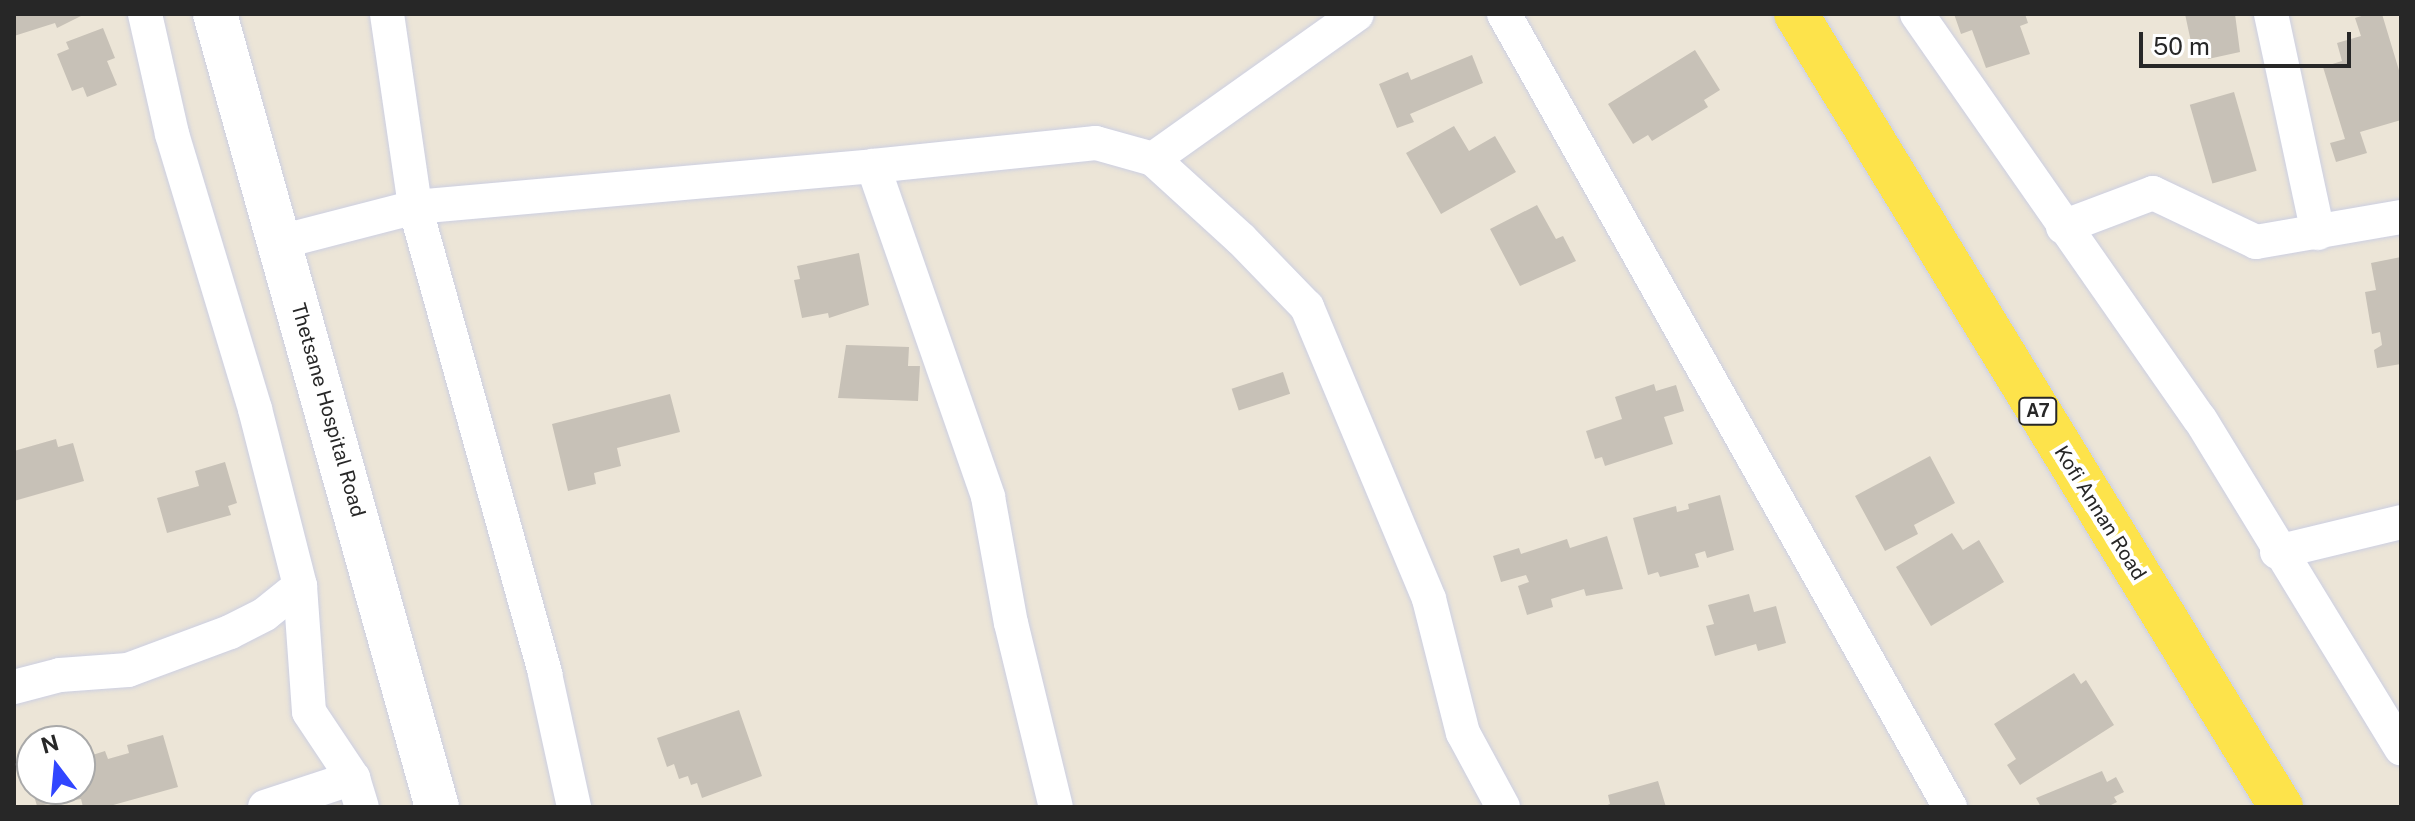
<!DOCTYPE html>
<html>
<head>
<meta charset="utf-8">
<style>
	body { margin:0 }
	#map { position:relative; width:2415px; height:821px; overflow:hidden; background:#ece5d7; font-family:"Public Sans",sans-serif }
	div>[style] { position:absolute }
	.building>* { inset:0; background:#c7c1b7; transform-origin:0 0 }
	.roads { filter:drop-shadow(0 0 2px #cccfe2) drop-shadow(0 0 2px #cccfe2) }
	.minor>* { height:34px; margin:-17px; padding:0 17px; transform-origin:17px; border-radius:17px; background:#fff }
	.secondary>* { height:44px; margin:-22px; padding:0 22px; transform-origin:22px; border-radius:22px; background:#fff }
	.primary>* { height:44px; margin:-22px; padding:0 22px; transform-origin:22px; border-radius:22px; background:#fde34b }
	span { translate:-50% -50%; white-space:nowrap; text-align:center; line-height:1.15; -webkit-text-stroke:8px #fff; paint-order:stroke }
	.shield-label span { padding:2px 6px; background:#fff; border:2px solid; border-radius:6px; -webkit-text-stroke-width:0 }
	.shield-label { font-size:18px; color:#272727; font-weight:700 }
	.street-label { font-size:20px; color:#272727 }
	.frame { position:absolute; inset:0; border:16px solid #272727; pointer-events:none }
	.north { position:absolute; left:16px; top:725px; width:80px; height:80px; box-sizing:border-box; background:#fff; border:2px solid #a9a9a9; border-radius:50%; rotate:344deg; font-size:22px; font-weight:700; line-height:32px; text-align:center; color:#272727 }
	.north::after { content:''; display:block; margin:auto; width:28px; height:36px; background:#3146ff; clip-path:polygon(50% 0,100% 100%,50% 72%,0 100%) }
	.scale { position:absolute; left:2139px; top:32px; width:212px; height:36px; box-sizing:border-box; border:4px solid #272727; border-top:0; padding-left:10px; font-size:24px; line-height:28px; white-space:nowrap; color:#272727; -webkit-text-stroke:6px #fff; paint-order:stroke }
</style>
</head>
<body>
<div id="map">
	<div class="building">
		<i style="clip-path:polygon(14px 14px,83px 14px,83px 15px,57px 28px,55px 23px,14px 36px)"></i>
		<i style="clip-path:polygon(1954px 14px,2025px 14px,2028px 23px,2020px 26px,2030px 54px,1986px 68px,1972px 30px,1961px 34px)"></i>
		<i style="clip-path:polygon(2185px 14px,2235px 14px,2240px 52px,2208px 59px,2203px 40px,2191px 42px)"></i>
		<i style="clip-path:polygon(2368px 14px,2382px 14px,2401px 77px,2401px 120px,2360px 132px,2367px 153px,2336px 162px,2330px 143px,2345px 139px,2323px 67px,2342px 61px,2337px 43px,2361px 36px,2355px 18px)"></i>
		<i style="clip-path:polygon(103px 28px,115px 58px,107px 61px,117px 85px,87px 97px,83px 87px,72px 91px,57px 54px,69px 49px,66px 42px)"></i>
		<i style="clip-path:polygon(1695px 50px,1720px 90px,1704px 100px,1708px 107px,1652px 141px,1648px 135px,1633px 144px,1608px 104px)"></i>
		<i style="clip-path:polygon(1472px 55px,1483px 83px,1410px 114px,1414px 122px,1397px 128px,1379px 84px,1408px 72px,1411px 80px)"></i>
		<i style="left:2234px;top:92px;width:82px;height:46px;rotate:74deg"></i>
		<i style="clip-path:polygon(1454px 126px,1469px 151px,1495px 136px,1516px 172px,1441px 214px,1406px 153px)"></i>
		<i style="clip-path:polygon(1537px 205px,1556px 239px,1563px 236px,1576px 261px,1520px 286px,1490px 229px)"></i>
		<i style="clip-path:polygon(859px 253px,869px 305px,829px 318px,828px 313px,802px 318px,794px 280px,800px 279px,797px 266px)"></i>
		<i style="clip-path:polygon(2401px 257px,2401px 364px,2377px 368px,2374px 350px,2382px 345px,2380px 332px,2372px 334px,2365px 292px,2376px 290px,2371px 263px)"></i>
		<i style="clip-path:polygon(846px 345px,909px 347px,908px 366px,920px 366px,918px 401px,838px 398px)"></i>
		<i style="left:1283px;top:372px;width:23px;height:54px;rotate:72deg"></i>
		<i style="clip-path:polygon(1654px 384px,1656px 391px,1676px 385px,1684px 411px,1664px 417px,1673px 444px,1605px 466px,1602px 457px,1595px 459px,1586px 431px,1622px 419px,1615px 397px)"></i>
		<i style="clip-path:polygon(670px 394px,680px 432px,617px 448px,621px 466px,594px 473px,596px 484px,568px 491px,552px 424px)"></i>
		<i style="clip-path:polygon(56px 439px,58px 447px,73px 443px,84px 481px,14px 501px,14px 451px)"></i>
		<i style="clip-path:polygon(1930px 456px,1955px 503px,1914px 525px,1918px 534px,1885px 551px,1855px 496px)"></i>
		<i style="clip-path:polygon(225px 462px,237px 503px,228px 506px,231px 515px,167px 533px,157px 498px,199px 486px,195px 471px)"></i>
		<i style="clip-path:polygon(1720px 495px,1734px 550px,1707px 558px,1705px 551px,1695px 554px,1699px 567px,1660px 577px,1658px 572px,1648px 575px,1633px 518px,1676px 506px,1677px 512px,1689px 509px,1688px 504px)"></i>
		<i style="clip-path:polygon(1952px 533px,1963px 550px,1979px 540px,2004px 582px,1931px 626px,1896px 567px)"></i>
		<i style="clip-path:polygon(1607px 536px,1623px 589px,1586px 596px,1584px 589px,1551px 599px,1553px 607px,1527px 615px,1518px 586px,1529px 582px,1526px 575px,1501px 582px,1493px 556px,1519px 548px,1521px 554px,1567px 539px,1570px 548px)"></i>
		<i style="clip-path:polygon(1749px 594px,1754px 612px,1776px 606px,1786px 643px,1758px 651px,1756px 644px,1715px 656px,1706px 626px,1714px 624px,1708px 605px)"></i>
		<i style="clip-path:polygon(2074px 673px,2081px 684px,2086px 680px,2114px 725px,2020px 785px,2007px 765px,2016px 759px,1994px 724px)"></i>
		<i style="clip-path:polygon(739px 710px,762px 776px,702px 798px,697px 783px,691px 785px,688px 776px,679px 779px,674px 764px,667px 767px,657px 738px)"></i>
		<i style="clip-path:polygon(163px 735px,178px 787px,106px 807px,83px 807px,81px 799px,37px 806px,32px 789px,80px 789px,80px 759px,105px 751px,108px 759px,129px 753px,127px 745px)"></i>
		<i style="clip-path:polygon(2102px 771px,2107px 782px,2116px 777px,2124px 792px,2114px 797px,2117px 802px,2107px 807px,2041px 807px,2036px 798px)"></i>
		<i style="clip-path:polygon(1658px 781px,1666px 807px,1602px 807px,1610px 804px,1608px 795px)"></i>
	</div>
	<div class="roads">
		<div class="minor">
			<i style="left:145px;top:14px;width:123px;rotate:77.3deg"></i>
			<i style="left:172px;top:134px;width:287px;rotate:73.2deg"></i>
			<i style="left:255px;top:409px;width:183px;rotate:75.7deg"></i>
			<i style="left:300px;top:586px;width:126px;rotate:85.9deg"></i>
			<i style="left:309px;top:712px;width:79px;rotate:56.3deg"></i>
			<i style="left:353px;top:778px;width:30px;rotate:73deg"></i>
			<i style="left:387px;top:14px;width:195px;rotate:81.7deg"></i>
			<i style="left:415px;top:207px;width:485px;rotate:74.4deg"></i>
			<i style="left:545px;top:674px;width:136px;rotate:77.7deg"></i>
			<i style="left:1504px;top:14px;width:910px;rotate:60.65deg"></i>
			<i style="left:1917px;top:14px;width:494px;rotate:55.1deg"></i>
			<i style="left:2200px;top:419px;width:386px;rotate:58.6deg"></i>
			<i style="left:2271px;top:14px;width:224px;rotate:77.9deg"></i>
			<i style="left:1153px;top:159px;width:250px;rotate:-35.4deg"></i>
			<i style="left:873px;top:166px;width:224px;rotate:-5.9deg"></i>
			<i style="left:1096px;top:143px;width:59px;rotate:15.7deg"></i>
			<i style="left:1153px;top:159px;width:119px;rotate:42.3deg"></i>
			<i style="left:1241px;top:239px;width:95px;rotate:45.9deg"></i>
			<i style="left:1307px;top:307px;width:316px;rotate:67.3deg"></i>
			<i style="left:1429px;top:599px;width:138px;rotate:75.8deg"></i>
			<i style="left:1463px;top:733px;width:84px;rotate:61.6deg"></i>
			<i style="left:2063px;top:227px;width:96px;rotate:-20.7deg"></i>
			<i style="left:2153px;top:193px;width:114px;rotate:25.4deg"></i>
			<i style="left:2256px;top:242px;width:147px;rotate:-9.8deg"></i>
			<i style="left:280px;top:242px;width:139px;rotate:-14.5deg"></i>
			<i style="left:415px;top:207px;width:460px;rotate:-5.1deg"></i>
			<i style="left:873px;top:166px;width:350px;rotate:70.8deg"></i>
			<i style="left:988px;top:497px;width:128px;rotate:79.7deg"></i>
			<i style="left:1011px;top:623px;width:189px;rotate:76.3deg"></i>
			<i style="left:2277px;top:552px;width:128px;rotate:-13.6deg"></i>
			<i style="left:14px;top:687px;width:48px;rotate:-14.6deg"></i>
			<i style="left:60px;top:675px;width:68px;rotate:-4.2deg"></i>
			<i style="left:128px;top:670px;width:109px;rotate:-20.4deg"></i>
			<i style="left:230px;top:632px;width:39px;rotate:-27deg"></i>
			<i style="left:265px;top:614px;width:45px;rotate:-38.7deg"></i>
			<i style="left:265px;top:807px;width:93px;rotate:-18.2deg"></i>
		</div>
		<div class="secondary">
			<i style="left:215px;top:14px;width:823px;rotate:74.36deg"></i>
		</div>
		<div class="primary">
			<i style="left:1796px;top:14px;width:930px;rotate:58.55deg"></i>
		</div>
	</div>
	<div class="shield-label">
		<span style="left:2038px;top:411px">A7</span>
	</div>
	<div class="street-label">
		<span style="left:328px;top:410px;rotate:74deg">Thetsane Hospital Road</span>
		<span style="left:2100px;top:513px;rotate:58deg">Kofi Annan Road</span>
	</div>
	<div class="frame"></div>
	<div class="north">N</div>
	<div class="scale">50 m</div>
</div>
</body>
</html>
